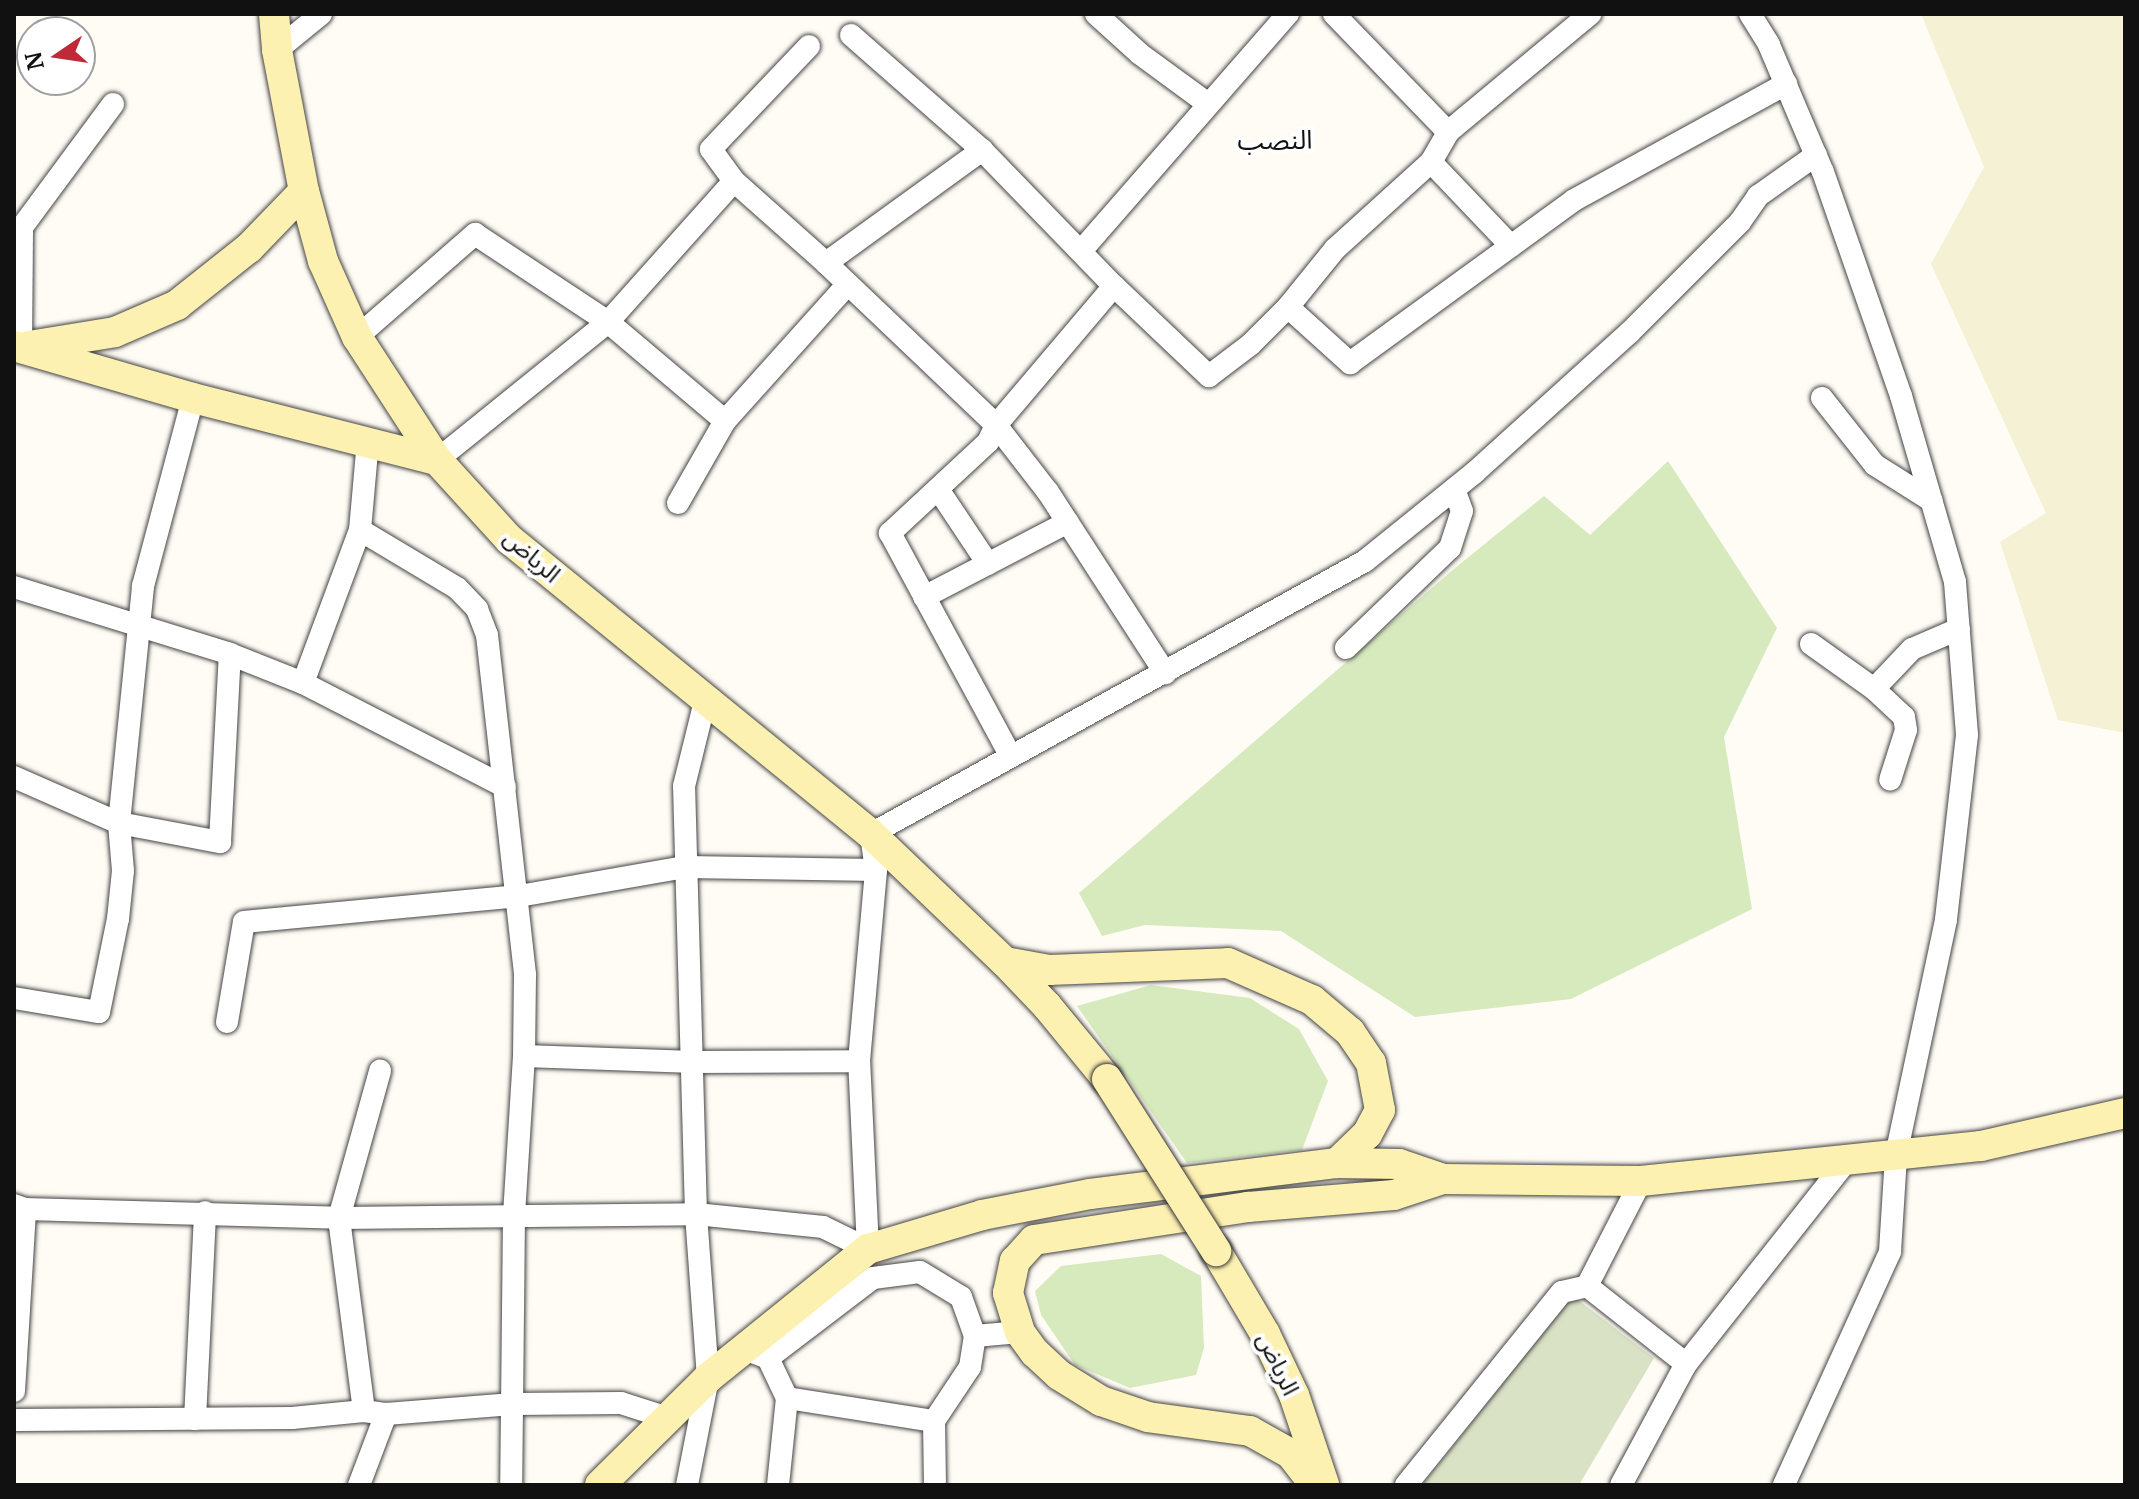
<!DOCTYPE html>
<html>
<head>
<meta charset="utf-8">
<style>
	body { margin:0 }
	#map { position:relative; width:2139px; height:1499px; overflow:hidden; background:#fffcf5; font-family:Merriweather,"Noto Sans Arabic",serif }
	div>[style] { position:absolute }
	.farmland>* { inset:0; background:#f5f1d5 }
	.green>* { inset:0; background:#d7eabe }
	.cemetery>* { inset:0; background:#dae2c5 }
	.roads { filter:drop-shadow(0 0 2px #444) drop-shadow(0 0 2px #444) }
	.street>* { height:22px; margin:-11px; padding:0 11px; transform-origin:11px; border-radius:11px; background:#fff }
	.secondary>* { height:30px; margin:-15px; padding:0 15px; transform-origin:15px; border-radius:15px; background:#fdf1b2 }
	.bridges { filter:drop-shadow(0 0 2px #333) drop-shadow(0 0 2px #333) }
	.secondary-bridge>* { height:30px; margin:-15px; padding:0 15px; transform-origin:15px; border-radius:15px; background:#fdf1b2 }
	span { translate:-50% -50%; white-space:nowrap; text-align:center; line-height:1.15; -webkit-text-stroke:8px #fff; paint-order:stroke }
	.street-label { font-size:24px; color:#111 }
	.neighbourhood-label { font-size:26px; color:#111 }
	.frame { position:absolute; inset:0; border:16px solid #111; pointer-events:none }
	.north { position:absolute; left:16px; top:16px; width:80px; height:80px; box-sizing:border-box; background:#fff; border:2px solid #a0a0a0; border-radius:50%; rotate:257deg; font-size:22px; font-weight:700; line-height:32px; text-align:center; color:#111 }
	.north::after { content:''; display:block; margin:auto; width:28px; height:36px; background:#c02a38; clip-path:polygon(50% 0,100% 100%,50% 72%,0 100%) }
</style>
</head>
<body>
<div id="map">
	<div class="farmland">
		<i style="clip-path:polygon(1921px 14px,2125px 14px,2125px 733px,2058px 720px,2000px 542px,2046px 513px,1931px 264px,1984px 167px)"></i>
	</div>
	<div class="green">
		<i style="clip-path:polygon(1668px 461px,1777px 628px,1724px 737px,1752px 909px,1571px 999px,1415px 1017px,1281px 931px,1145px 925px,1102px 936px,1079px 893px,1455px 568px,1544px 496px,1590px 535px)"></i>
		<i style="clip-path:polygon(1151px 985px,1250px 998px,1299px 1029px,1328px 1081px,1302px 1150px,1187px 1163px,1077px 1006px)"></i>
		<i style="clip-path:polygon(1161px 1254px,1201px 1276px,1204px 1348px,1196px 1375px,1130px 1388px,1075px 1365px,1041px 1315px,1035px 1291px,1061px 1266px)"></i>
	</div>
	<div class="cemetery">
		<i style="clip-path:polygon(1573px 1296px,1654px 1358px,1579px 1485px,1422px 1485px)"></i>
	</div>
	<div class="roads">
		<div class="street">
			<i style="left:1096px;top:14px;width:59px;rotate:42.3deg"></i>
			<i style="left:1140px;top:54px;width:84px;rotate:36.3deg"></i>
			<i style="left:1334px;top:14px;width:164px;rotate:46deg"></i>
			<i style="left:1750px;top:14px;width:36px;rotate:58deg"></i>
			<i style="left:1769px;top:45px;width:138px;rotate:67deg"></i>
			<i style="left:1823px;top:172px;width:237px;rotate:70.8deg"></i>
			<i style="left:1901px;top:396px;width:194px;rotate:73.8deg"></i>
			<i style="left:1955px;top:582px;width:153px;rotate:85.5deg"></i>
			<i style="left:1967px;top:735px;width:186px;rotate:96.5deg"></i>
			<i style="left:1946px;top:920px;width:241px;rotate:102deg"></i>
			<i style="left:1896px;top:1156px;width:96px;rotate:93.6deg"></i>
			<i style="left:1890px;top:1252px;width:256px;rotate:114.5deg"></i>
			<i style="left:851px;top:35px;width:174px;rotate:41.3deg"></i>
			<i style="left:982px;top:150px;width:190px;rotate:45.9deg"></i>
			<i style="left:1114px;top:286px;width:131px;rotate:43.5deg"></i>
			<i style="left:1209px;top:376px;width:53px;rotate:-37.3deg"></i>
			<i style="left:1251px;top:344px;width:52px;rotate:-45deg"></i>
			<i style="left:1288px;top:307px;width:75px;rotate:-51deg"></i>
			<i style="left:1335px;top:249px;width:130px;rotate:-42.2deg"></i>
			<i style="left:1431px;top:162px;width:34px;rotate:-60deg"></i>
			<i style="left:1448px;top:132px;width:185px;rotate:-39.7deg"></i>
			<i style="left:277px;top:50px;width:57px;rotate:-39.3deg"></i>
			<i style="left:1431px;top:162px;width:116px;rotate:46.4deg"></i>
			<i style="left:734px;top:181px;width:123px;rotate:41.7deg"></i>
			<i style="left:826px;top:263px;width:235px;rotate:43.6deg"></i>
			<i style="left:996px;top:425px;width:19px;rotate:115deg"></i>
			<i style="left:988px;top:442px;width:134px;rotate:137.1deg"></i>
			<i style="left:890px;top:533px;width:252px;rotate:61.6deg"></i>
			<i style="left:1081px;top:251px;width:315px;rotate:-48.9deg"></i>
			<i style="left:826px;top:263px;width:193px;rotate:-35.9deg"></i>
			<i style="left:1114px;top:286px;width:182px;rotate:130.3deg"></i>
			<i style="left:996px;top:425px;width:85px;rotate:52.2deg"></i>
			<i style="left:1048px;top:492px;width:216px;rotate:57.1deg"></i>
			<i style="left:1288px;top:307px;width:84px;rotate:42.1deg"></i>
			<i style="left:1350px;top:363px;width:277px;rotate:-36deg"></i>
			<i style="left:1574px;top:200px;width:242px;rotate:-28.7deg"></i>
			<i style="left:357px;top:337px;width:157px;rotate:-41.1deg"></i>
			<i style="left:475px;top:234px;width:159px;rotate:33.5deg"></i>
			<i style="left:608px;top:322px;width:153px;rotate:40.2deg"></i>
			<i style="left:21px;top:347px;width:120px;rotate:-89.5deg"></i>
			<i style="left:22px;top:227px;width:153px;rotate:-53.5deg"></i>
			<i style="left:1822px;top:398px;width:85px;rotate:51.7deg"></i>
			<i style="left:1875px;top:465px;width:67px;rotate:32.3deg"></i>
			<i style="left:437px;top:460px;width:220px;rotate:-38.9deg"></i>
			<i style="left:608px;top:322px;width:189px;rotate:-48.2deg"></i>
			<i style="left:734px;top:181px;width:39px;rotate:-126deg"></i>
			<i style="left:711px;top:149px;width:142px;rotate:-46.4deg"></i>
			<i style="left:938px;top:489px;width:90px;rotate:56.3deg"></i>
			<i style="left:678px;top:503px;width:95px;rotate:-60.2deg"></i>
			<i style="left:725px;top:421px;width:184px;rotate:-48.1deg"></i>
			<i style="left:360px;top:530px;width:113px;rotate:30.9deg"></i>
			<i style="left:457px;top:588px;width:29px;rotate:46deg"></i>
			<i style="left:477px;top:609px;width:28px;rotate:69deg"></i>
			<i style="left:487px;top:635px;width:342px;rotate:83.6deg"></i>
			<i style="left:525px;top:975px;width:81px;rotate:90.7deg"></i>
			<i style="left:524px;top:1056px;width:160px;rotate:93.6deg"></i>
			<i style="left:514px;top:1216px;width:269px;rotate:90.6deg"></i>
			<i style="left:14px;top:587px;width:226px;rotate:17.2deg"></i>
			<i style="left:230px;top:654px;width:79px;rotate:21.7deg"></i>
			<i style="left:303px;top:683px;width:227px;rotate:27.2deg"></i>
			<i style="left:924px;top:597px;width:162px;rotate:-27.5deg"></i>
			<i style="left:1811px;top:644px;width:77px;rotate:35.5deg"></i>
			<i style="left:1874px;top:689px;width:41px;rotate:43deg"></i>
			<i style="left:1904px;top:717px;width:13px;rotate:81deg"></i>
			<i style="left:1906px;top:730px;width:52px;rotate:107.7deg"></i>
			<i style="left:1346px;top:648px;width:144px;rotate:-43.9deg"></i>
			<i style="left:1450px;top:548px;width:39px;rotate:-72deg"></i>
			<i style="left:1462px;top:511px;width:23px;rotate:-110deg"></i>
			<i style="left:303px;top:683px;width:163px;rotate:-69.6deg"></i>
			<i style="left:360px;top:530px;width:90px;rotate:-84.9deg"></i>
			<i style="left:1874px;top:689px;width:55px;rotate:-46.5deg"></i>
			<i style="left:1912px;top:649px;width:51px;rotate:-23.1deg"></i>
			<i style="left:14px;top:777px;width:115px;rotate:23.7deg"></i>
			<i style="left:119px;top:823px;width:103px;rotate:10.7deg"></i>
			<i style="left:220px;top:842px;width:188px;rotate:-87deg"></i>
			<i style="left:14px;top:998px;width:86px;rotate:9.4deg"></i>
			<i style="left:99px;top:1012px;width:95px;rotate:-78.5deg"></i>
			<i style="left:118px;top:919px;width:48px;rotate:-84.1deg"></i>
			<i style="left:123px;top:871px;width:48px;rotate:-94.8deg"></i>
			<i style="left:119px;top:823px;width:238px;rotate:-84.2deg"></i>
			<i style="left:143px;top:586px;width:195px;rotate:-75.1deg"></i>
			<i style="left:227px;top:1022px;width:101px;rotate:-80.4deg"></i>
			<i style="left:244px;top:922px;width:276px;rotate:-5.4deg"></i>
			<i style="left:519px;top:896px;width:169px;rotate:-9.9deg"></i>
			<i style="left:686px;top:867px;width:190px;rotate:0.9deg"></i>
			<i style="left:524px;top:1056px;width:170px;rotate:2deg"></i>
			<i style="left:694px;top:1062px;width:165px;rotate:-0.3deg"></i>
			<i style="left:14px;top:1205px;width:12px;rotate:20deg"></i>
			<i style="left:25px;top:1209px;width:314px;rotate:1.6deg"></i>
			<i style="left:339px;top:1218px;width:153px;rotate:-74.4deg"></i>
			<i style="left:1587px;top:1286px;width:126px;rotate:38.2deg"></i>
			<i style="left:755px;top:1353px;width:14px;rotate:21deg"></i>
			<i style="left:768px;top:1358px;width:44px;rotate:64.6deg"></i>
			<i style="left:787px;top:1398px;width:149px;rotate:8.9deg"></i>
			<i style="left:768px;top:1358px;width:132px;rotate:-37.3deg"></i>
			<i style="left:873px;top:1278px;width:47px;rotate:-7.3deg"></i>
			<i style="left:920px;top:1272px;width:48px;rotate:31.4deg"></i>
			<i style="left:961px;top:1297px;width:41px;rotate:70.3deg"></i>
			<i style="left:14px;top:1391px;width:182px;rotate:-86.5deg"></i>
			<i style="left:364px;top:1411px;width:195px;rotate:-97.4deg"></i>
			<i style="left:339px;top:1218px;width:357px;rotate:-0.6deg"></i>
			<i style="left:696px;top:1214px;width:128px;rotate:5.8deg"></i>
			<i style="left:823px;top:1227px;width:50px;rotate:26.1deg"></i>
			<i style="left:868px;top:1249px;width:188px;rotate:-92.7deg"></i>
			<i style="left:859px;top:1061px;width:192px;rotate:-84.9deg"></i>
			<i style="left:876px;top:870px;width:36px;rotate:-98deg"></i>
			<i style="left:871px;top:834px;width:564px;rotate:-28.93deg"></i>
			<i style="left:1365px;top:561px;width:140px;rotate:-38.9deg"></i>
			<i style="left:1474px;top:473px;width:209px;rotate:-42.1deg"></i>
			<i style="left:1629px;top:333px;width:157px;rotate:-45deg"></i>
			<i style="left:1740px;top:222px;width:32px;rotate:-55deg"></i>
			<i style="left:1758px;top:196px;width:71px;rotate:-35.3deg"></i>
			<i style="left:195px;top:1419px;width:207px;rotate:-87.2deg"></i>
			<i style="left:17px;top:1420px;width:275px;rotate:-0.4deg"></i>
			<i style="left:292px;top:1418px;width:72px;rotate:-5.6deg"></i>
			<i style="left:364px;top:1411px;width:22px;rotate:8deg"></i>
			<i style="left:386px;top:1414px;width:127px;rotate:-4.5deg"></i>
			<i style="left:513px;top:1404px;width:108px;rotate:-0.5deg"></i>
			<i style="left:621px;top:1403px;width:49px;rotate:17.7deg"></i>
			<i style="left:359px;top:1485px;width:76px;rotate:-69.2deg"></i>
			<i style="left:687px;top:1485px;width:109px;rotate:-78.9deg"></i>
			<i style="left:708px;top:1378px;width:164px;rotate:-94.2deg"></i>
			<i style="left:696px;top:1214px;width:428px;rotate:-91.6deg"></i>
			<i style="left:684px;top:786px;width:88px;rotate:-76.1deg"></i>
			<i style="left:778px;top:1485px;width:87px;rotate:-84.1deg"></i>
			<i style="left:935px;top:1485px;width:64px;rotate:-90.9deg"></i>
			<i style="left:934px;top:1421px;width:65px;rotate:-56.3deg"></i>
			<i style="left:970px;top:1367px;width:31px;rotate:-81deg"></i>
			<i style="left:975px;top:1336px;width:45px;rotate:-5.1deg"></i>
			<i style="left:1406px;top:1485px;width:248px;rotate:-51.1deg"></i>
			<i style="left:1562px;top:1292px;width:26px;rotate:-13deg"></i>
			<i style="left:1587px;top:1286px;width:118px;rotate:-62.8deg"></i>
			<i style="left:1621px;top:1485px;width:137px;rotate:-61.8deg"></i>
			<i style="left:1686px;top:1364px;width:260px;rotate:-51.7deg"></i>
		</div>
		<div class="secondary">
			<i style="left:274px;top:14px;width:36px;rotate:85deg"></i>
			<i style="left:277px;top:50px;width:144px;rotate:79.2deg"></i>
			<i style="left:304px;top:191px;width:73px;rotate:74.8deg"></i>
			<i style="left:323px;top:261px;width:83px;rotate:65.9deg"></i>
			<i style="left:357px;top:337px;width:147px;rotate:57deg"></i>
			<i style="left:437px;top:460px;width:107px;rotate:47.7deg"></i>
			<i style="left:509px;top:539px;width:467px;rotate:39.2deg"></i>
			<i style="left:871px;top:834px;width:185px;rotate:43.7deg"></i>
			<i style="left:1005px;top:962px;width:61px;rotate:46.3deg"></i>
			<i style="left:1047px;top:1006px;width:94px;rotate:50.6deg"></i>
			<i style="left:14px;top:346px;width:186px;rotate:16.2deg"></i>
			<i style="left:193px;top:398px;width:252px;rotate:14.3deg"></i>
			<i style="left:29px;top:346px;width:87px;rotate:-9.2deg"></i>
			<i style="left:115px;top:332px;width:68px;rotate:-23.5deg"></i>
			<i style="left:177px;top:305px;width:92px;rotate:-38.4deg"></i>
			<i style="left:249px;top:248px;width:79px;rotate:-46deg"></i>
			<i style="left:1005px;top:962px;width:45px;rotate:10.3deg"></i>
			<i style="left:1049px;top:970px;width:179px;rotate:-2.2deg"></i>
			<i style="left:1228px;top:963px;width:92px;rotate:23.8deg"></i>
			<i style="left:1312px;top:1000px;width:50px;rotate:40.1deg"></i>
			<i style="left:1350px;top:1032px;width:37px;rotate:56deg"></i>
			<i style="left:1371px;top:1063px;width:48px;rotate:79.2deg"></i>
			<i style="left:1380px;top:1110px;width:27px;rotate:118deg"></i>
			<i style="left:1367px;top:1134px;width:42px;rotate:136deg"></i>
			<i style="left:1216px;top:1251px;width:96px;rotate:59.4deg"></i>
			<i style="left:1265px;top:1334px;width:68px;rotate:64.6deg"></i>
			<i style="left:1294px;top:1395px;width:94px;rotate:71.4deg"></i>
			<i style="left:600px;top:1485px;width:152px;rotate:-44.7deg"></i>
			<i style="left:708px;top:1378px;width:206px;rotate:-38.9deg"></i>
			<i style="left:868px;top:1249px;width:119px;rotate:-16.6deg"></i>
			<i style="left:982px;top:1215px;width:110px;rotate:-11deg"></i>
			<i style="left:1090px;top:1194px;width:249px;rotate:-7.2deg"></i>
			<i style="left:1337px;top:1163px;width:62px;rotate:0.9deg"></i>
			<i style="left:1399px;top:1164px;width:46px;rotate:18.8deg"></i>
			<i style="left:1443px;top:1179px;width:198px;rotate:0.6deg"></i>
			<i style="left:1641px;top:1181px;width:342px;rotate:-5.9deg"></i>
			<i style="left:1981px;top:1146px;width:148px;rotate:-12.9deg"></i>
			<i style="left:1315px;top:1485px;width:39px;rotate:-128deg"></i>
			<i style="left:1291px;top:1454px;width:47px;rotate:-150.7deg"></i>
			<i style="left:1250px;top:1431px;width:103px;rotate:-172.2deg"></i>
			<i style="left:1148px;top:1417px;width:50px;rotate:-161.2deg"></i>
			<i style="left:1101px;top:1401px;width:49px;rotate:-148.2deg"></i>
			<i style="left:1059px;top:1375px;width:33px;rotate:-137deg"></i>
			<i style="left:1035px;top:1353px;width:26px;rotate:-126deg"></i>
			<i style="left:1020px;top:1332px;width:41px;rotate:-107.1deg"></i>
			<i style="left:1008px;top:1293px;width:33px;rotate:-78deg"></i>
			<i style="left:1015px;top:1261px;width:28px;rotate:-48deg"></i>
			<i style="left:1034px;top:1240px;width:217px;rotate:-8.8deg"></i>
			<i style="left:1248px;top:1207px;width:146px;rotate:-4.7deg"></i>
			<i style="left:1394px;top:1195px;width:52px;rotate:-18.1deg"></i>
		</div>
	</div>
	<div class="bridges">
		<div class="secondary-bridge">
			<i style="left:1107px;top:1079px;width:204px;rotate:57.6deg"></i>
		</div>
	</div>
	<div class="street-label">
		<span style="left:532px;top:556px;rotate:41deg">الرياض</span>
		<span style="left:1278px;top:1364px;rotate:64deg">الرياض</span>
	</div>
	<div class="neighbourhood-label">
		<span style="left:1275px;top:140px">النصب</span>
	</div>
	<div class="frame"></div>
	<div class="north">N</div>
</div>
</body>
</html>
